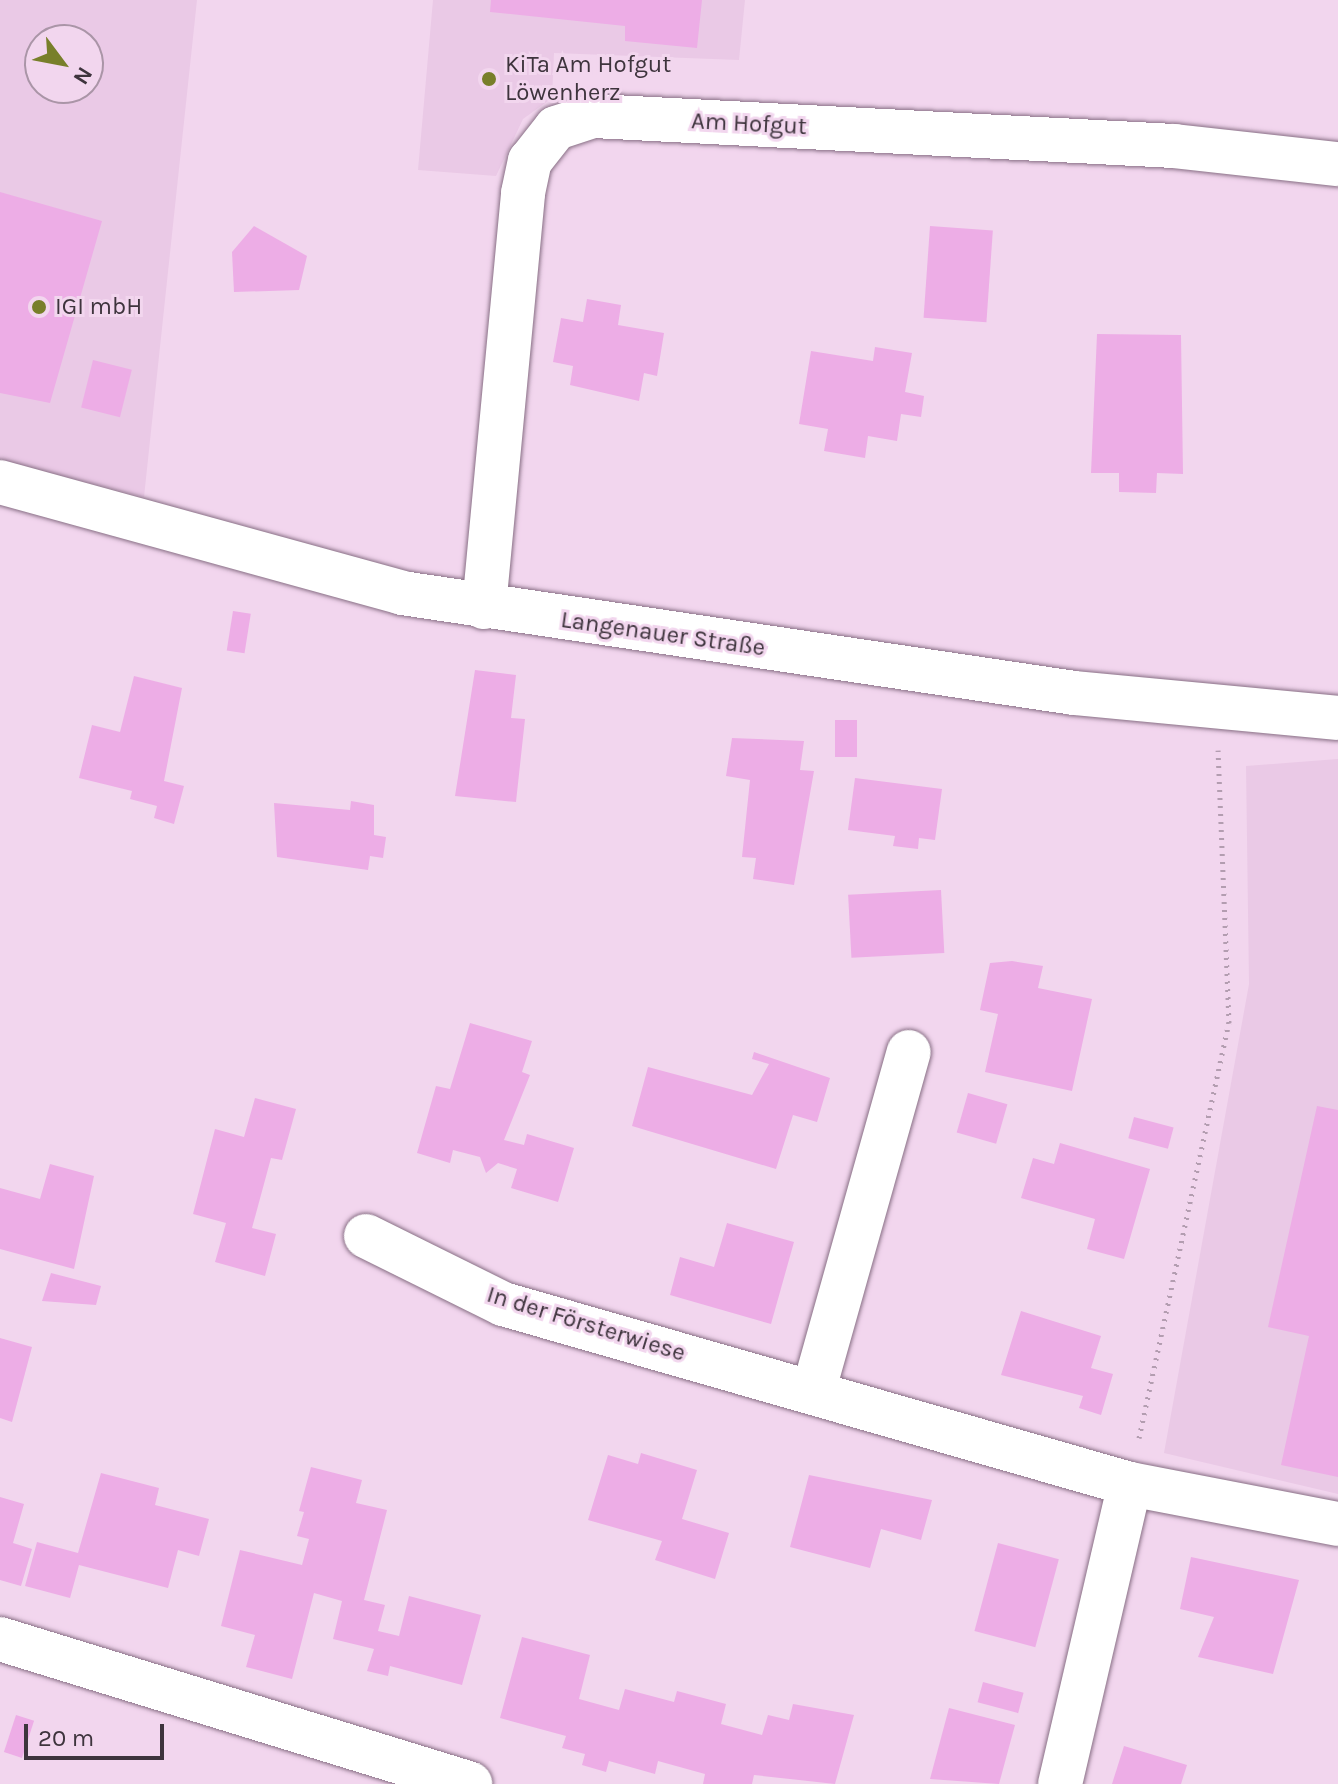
<!DOCTYPE html>
<html>
<head>
<meta charset="utf-8">
<style>
	body { margin:0 }
	#map { position:relative; width:1338px; height:1784px; overflow:hidden; background:#f2d6ee; font-family:Karla,sans-serif }
	div>[style] { position:absolute }
	.built>* { inset:0; background:#eac9e6 }
	.building>* { inset:0; background:#edade6; transform-origin:0 0 }
	.path>* { height:5px; margin-top:-2.5px; transform-origin:0; background:repeating-linear-gradient(90deg,#b39db0 0 2px,transparent 0 8px) }
	.roads { filter:drop-shadow(0 0 2px #886f85) drop-shadow(0 0 2px #886f85) }
	.street>* { height:44px; margin:-22px; padding:0 22px; transform-origin:22px; border-radius:22px; background:#fff }
	.dots>* { width:22px; height:22px; translate:-50% -50%; box-sizing:border-box; border:4px solid #f2d6ee; border-radius:50% }
	span { translate:-50% -50%; white-space:nowrap; text-align:center; line-height:1.15; -webkit-text-stroke:6px #f2d6ee; paint-order:stroke }
	.poi-label { font-size:24px; color:#3e343d }
	.left { translate:0 -50%; text-align:left }
	.street-label { font-size:24px; color:#3e343d }
	.north { position:absolute; left:24px; top:24px; width:80px; height:80px; box-sizing:border-box; background:#f2d6ee; border:2px solid #aa95a7; border-radius:50%; rotate:122deg; font-size:22px; font-weight:700; line-height:32px; text-align:center; color:#3e343d }
	.north::after { content:''; display:block; margin:auto; width:28px; height:36px; background:#787f2a; clip-path:polygon(50% 0,100% 100%,50% 72%,0 100%) }
	.scale { position:absolute; left:24px; top:1724px; width:140px; height:36px; box-sizing:border-box; border:4px solid #3e343d; border-top:0; padding-left:10px; font-size:24px; line-height:28px; white-space:nowrap; color:#3e343d; -webkit-text-stroke:6px #f2d6ee; paint-order:stroke }
</style>
</head>
<body>
<div id="map">
	<div class="built">
		<i style="clip-path:polygon(evenodd,0 0,197px 0,144px 497px,0 460px,0 0,40px 40px,88px 40px,88px 88px,40px 88px,40px 40px)"></i>
		<i style="clip-path:polygon(433px 0,745px 0,739px 60px,554px 53px,552px 98px,523px 119px,496px 176px,418px 170px)"></i>
		<i style="clip-path:polygon(1338px 759px,1338px 1494px,1164px 1453px,1249px 984px,1246px 766px)"></i>
	</div>
	<div class="building">
		<i style="clip-path:polygon(491px 0,702px 0,697px 48px,625px 41px,625px 26px,490px 12px)"></i>
		<i style="clip-path:polygon(0 192px,102px 221px,50px 403px,0 393px)"></i>
		<i style="clip-path:polygon(254px 226px,307px 256px,299px 290px,234px 292px,232px 252px)"></i>
		<i style="left:930px;top:226px;width:63px;height:92px;rotate:4deg"></i>
		<i style="clip-path:polygon(587px 299px,621px 305px,618px 325px,664px 333px,657px 376px,644px 373px,639px 401px,570px 385px,573px 366px,553px 362px,561px 318px,583px 322px)"></i>
		<i style="clip-path:polygon(1097px 334px,1181px 335px,1183px 474px,1157px 473px,1156px 493px,1119px 492px,1119px 473px,1091px 473px)"></i>
		<i style="clip-path:polygon(875px 347px,912px 353px,905px 392px,924px 396px,921px 417px,901px 414px,897px 441px,868px 436px,865px 458px,824px 451px,828px 429px,799px 424px,811px 351px,873px 361px)"></i>
		<i style="left:93px;top:360px;width:40px;height:49px;rotate:14deg"></i>
		<i style="left:233px;top:611px;width:18px;height:40px;rotate:9deg"></i>
		<i style="clip-path:polygon(475px 670px,516px 675px,511px 718px,525px 719px,516px 802px,455px 796px)"></i>
		<i style="clip-path:polygon(134px 676px,182px 688px,164px 781px,184px 786px,174px 824px,154px 818px,157px 806px,130px 799px,132px 791px,79px 778px,92px 725px,120px 732px)"></i>
		<i style="left:857px;top:720px;width:37px;height:22px;rotate:90deg"></i>
		<i style="clip-path:polygon(732px 738px,804px 741px,800px 770px,814px 771px,794px 885px,753px 879px,756px 858px,742px 857px,750px 780px,726px 776px)"></i>
		<i style="clip-path:polygon(855px 778px,942px 789px,935px 840px,919px 838px,918px 849px,893px 846px,895px 836px,848px 830px)"></i>
		<i style="clip-path:polygon(351px 801px,374px 805px,374px 835px,386px 837px,383px 858px,370px 856px,368px 870px,277px 857px,274px 803px,350px 810px)"></i>
		<i style="left:941px;top:890px;width:63px;height:93px;rotate:87deg"></i>
		<i style="clip-path:polygon(1012px 961px,1043px 966px,1038px 988px,1092px 999px,1072px 1091px,985px 1072px,998px 1014px,980px 1010px,990px 963px)"></i>
		<i style="clip-path:polygon(470px 1023px,532px 1041px,522px 1072px,530px 1075px,504px 1140px,524px 1145px,527px 1134px,574px 1148px,558px 1202px,511px 1188px,517px 1169px,498px 1163px,486px 1173px,480px 1157px,453px 1150px,450px 1163px,417px 1153px,436px 1086px,450px 1089px)"></i>
		<i style="clip-path:polygon(754px 1052px,830px 1078px,817px 1122px,793px 1115px,776px 1169px,632px 1126px,648px 1067px,752px 1095px,769px 1064px,752px 1059px)"></i>
		<i style="left:968px;top:1093px;width:41px;height:41px;rotate:16deg"></i>
		<i style="clip-path:polygon(255px 1098px,296px 1109px,282px 1160px,271px 1158px,252px 1228px,276px 1234px,265px 1276px,215px 1262px,226px 1223px,193px 1214px,215px 1129px,244px 1137px)"></i>
		<i style="clip-path:polygon(1317px 1106px,1338px 1110px,1338px 1477px,1281px 1465px,1309px 1336px,1268px 1327px)"></i>
		<i style="left:1134px;top:1117px;width:41px;height:22px;rotate:15deg"></i>
		<i style="clip-path:polygon(1060px 1143px,1150px 1169px,1124px 1259px,1087px 1249px,1095px 1219px,1021px 1198px,1033px 1158px,1054px 1164px)"></i>
		<i style="clip-path:polygon(50px 1164px,94px 1176px,74px 1269px,0 1249px,0 1188px,40px 1199px)"></i>
		<i style="clip-path:polygon(727px 1223px,794px 1242px,771px 1324px,670px 1295px,680px 1257px,714px 1267px)"></i>
		<i style="clip-path:polygon(51px 1273px,101px 1286px,96px 1305px,42px 1301px)"></i>
		<i style="clip-path:polygon(1021px 1311px,1101px 1336px,1091px 1368px,1113px 1374px,1101px 1415px,1079px 1408px,1083px 1396px,1001px 1375px)"></i>
		<i style="clip-path:polygon(0 1338px,32px 1347px,12px 1422px,0 1418px)"></i>
		<i style="clip-path:polygon(641px 1453px,697px 1470px,682px 1519px,729px 1533px,715px 1579px,655px 1560px,662px 1541px,588px 1520px,608px 1455px,638px 1464px)"></i>
		<i style="clip-path:polygon(311px 1467px,362px 1480px,356px 1503px,387px 1510px,364px 1600px,385px 1605px,378px 1631px,399px 1636px,409px 1596px,481px 1615px,462px 1685px,390px 1666px,388px 1676px,367px 1671px,374px 1649px,333px 1639px,342px 1601px,314px 1593px,292px 1679px,246px 1667px,255px 1635px,221px 1626px,240px 1550px,302px 1565px,309px 1539px,297px 1536px,304px 1512px,299px 1511px)"></i>
		<i style="clip-path:polygon(101px 1473px,159px 1488px,155px 1505px,209px 1519px,199px 1556px,178px 1550px,168px 1588px,79px 1565px,70px 1598px,25px 1586px,37px 1542px,78px 1553px)"></i>
		<i style="clip-path:polygon(809px 1475px,932px 1500px,921px 1540px,881px 1529px,870px 1568px,790px 1547px)"></i>
		<i style="clip-path:polygon(0 1497px,24px 1504px,13px 1543px,32px 1549px,21px 1586px,0 1580px)"></i>
		<i style="left:998px;top:1543px;width:63px;height:91px;rotate:15deg"></i>
		<i style="clip-path:polygon(1191px 1557px,1299px 1580px,1273px 1674px,1198px 1657px,1214px 1617px,1180px 1609px)"></i>
		<i style="clip-path:polygon(522px 1637px,590px 1655px,579px 1699px,619px 1710px,625px 1689px,674px 1702px,677px 1691px,726px 1704px,721px 1724px,762px 1735px,768px 1715px,789px 1720px,793px 1704px,854px 1715px,835px 1784px,754px 1775px,752px 1784px,703px 1784px,705px 1774px,658px 1761px,655px 1774px,609px 1761px,606px 1772px,582px 1765px,585px 1754px,562px 1748px,566px 1736px,500px 1718px)"></i>
		<i style="left:983px;top:1682px;width:42px;height:21px;rotate:15deg"></i>
		<i style="clip-path:polygon(949px 1708px,1015px 1725px,999px 1784px,930px 1779px)"></i>
		<i style="left:16px;top:1715px;width:19px;height:39px;rotate:18deg"></i>
		<i style="clip-path:polygon(1124px 1746px,1187px 1765px,1181px 1784px,1112px 1784px)"></i>
	</div>
	<div class="path">
		<i style="left:1139px;top:1438px;width:425px;rotate:-77.8deg"></i>
		<i style="left:1229px;top:1023px;width:273px;rotate:-92.3deg"></i>
	</div>
	<div class="roads">
		<div class="street">
			<i style="left:0;top:482px;width:417px;rotate:15.4deg"></i>
			<i style="left:402px;top:593px;width:679px;rotate:8.46deg"></i>
			<i style="left:1074px;top:693px;width:265px;rotate:5.4deg"></i>
			<i style="left:484px;top:607px;width:416px;rotate:-84.6deg"></i>
			<i style="left:523px;top:193px;width:33px;rotate:-78deg"></i>
			<i style="left:530px;top:161px;width:42px;rotate:-51.8deg"></i>
			<i style="left:556px;top:128px;width:40px;rotate:-18deg"></i>
			<i style="left:594px;top:116px;width:581px;rotate:2.96deg"></i>
			<i style="left:1174px;top:146px;width:165px;rotate:6.3deg"></i>
			<i style="left:366px;top:1236px;width:153px;rotate:26.4deg"></i>
			<i style="left:503px;top:1304px;width:652px;rotate:16.02deg"></i>
			<i style="left:1130px;top:1484px;width:212px;rotate:10.9deg"></i>
			<i style="left:814px;top:1389px;width:350px;rotate:-74.3deg"></i>
			<i style="left:0;top:1639px;width:492px;rotate:17.1deg"></i>
			<i style="left:1060px;top:1784px;width:308px;rotate:-76.9deg"></i>
		</div>
	</div>
	<div class="dots">
		<i style="left:489px;top:79px;background:#787f2a"></i>
		<i style="left:39px;top:307px;background:#787f2a"></i>
	</div>
	<div class="poi-label">
		<span class="left" style="left:505px;top:79px">KiTa Am Hofgut<br>Löwenherz</span>
		<span class="left" style="left:55px;top:307px">IGI mbH</span>
	</div>
	<div class="street-label">
		<span style="left:749px;top:124px;rotate:3deg">Am Hofgut</span>
		<span style="left:663px;top:634px;rotate:8deg">Langenauer Straße</span>
		<span style="left:586px;top:1324px;rotate:17deg">In der Försterwiese</span>
	</div>
	<div class="north">N</div>
	<div class="scale">20 m</div>
</div>
</body>
</html>
